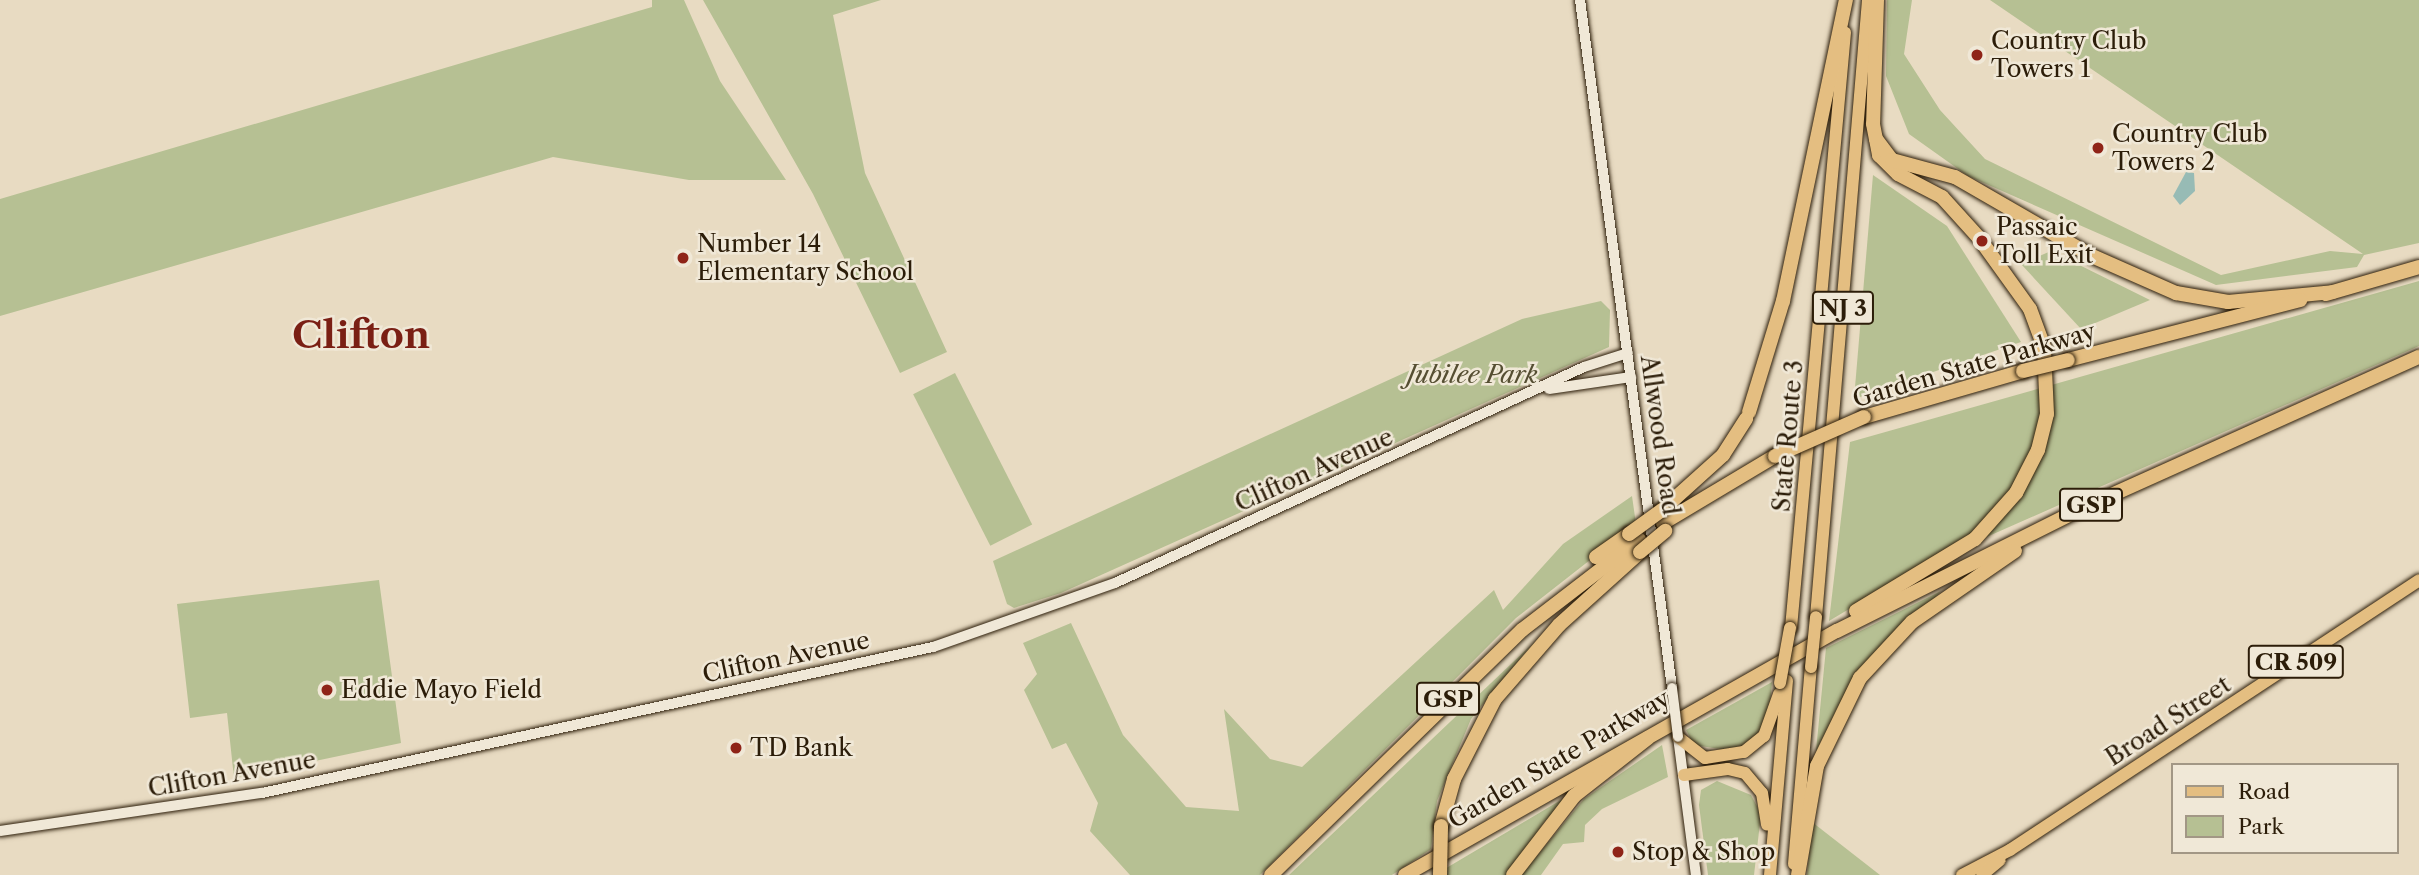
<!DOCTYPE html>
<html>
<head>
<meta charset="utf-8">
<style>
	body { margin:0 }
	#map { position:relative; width:2419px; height:875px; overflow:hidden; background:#e8dbc2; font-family:"Libre Caslon Text",serif }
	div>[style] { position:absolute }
	.green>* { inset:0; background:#b6c093; transform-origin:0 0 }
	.water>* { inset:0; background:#97bbb5 }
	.roads { filter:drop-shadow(0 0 2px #2c1d09) drop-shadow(0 0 2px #2c1d09) }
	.secondary>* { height:10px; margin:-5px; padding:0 5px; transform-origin:5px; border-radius:5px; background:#f0e8d7 }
	.primary>* { height:12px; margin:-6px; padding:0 6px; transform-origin:6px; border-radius:6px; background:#e4be81 }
	.trunk>* { height:12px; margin:-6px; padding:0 6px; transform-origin:6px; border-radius:6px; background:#e4be81 }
	.motorway>* { height:14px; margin:-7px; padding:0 7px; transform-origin:7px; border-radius:7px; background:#e4be81 }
	.bridges { filter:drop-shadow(0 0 2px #2c1d09) drop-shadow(0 0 2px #2c1d09) }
	.secondary-bridge>* { height:10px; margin:-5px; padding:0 5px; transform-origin:5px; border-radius:5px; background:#f0e8d7 }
	.trunk-bridge>* { height:12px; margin:-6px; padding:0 6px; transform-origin:6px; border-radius:6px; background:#e4be81 }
	.motorway-bridge>* { height:14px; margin:-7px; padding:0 7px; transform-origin:7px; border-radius:7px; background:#e4be81 }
	.dots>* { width:19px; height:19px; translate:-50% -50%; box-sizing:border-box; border:4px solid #f0e8d7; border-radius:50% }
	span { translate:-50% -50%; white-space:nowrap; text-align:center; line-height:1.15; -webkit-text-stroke:5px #f0e8d7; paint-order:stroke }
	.shield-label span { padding:2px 5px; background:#f0e8d7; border:2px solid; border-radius:5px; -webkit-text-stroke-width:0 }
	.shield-label { font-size:23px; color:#2c1d09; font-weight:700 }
	.poi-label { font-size:24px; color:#2c1d09 }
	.left { translate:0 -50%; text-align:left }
	.street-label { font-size:24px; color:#2c1d09 }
	.park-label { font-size:24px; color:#554e32; font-style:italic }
	.town-label { font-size:38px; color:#7a1f14; font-weight:700 }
	.legend { position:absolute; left:2171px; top:763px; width:228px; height:91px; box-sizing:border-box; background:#f0e8d7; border:2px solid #a29785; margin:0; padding:9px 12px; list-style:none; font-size:21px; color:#2c1d09 }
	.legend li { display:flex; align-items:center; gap:14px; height:35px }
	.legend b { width:35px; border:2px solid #a29785 }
</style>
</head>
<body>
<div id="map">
	<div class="green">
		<i style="clip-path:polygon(652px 0,684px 0,720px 81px,786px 180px,689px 180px,553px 157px,0 316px,0 199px,652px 7px)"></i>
		<i style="clip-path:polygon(703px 0,881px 0,833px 15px,865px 173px,947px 352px,900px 373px,813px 194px)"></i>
		<i style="clip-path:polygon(1887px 0,1912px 0,1904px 54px,1940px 110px,1985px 159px,2221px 275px,2330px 251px,2363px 254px,1990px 0,2419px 0,2419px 243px,2364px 255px,2357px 267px,2216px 285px,1968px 176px,1909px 134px,1886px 76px)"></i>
		<i style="clip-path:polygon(1873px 175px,1947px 226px,2021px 342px,1854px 399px)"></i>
		<i style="clip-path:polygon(2051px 251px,2150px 300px,2081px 329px,2021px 264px)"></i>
		<i style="clip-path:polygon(2419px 281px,2419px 346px,1921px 566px,1829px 621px,1850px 442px)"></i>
		<i style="clip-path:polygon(1601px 301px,1610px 310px,1609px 347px,1061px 593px,1014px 608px,1007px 604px,993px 561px,1522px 319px)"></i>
		<i style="left:955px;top:373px;width:170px;height:47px;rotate:63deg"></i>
		<i style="clip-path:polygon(1632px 496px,1636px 524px,1516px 618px,1260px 875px,1130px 875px,1090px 831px,1098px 803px,1066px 743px,1052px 749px,1024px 690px,1037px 674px,1023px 643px,1071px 623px,1123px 735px,1186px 807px,1239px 811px,1224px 709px,1270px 759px,1302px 767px,1494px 590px,1503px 610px,1563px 544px)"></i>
		<i style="clip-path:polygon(379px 580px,401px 743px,234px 778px,227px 713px,190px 718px,177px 604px)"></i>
		<i style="clip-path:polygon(1941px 591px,1841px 701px,1816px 751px,1826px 648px)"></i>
		<i style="clip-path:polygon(1531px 645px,1471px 719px,1437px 801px,1431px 849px,1392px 875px,1289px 875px)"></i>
		<i style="clip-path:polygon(1772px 682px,1769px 716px,1754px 738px,1733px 751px,1694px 745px,1686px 730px)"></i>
		<i style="clip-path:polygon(1662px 745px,1668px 777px,1602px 809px,1585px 825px,1584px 842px,1563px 844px,1541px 875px,1521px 875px,1584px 799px)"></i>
		<i style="clip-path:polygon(1717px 781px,1751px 795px,1761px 814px,1754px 875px,1708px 875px,1699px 805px,1701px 790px)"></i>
		<i style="clip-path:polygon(1576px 791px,1544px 822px,1509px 875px,1444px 875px,1443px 870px)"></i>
		<i style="clip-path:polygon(1812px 822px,1880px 875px,1807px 875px)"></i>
	</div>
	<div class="water">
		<i style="clip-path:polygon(2186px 172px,2194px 173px,2195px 191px,2180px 205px,2173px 196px)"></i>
	</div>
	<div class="roads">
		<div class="secondary">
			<i style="left:1580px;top:0;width:694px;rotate:82.38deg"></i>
			<i style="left:1549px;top:389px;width:83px;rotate:-8.3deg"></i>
			<i style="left:1678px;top:737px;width:139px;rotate:82.6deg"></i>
			<i style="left:0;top:831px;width:265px;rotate:-8.3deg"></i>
			<i style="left:262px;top:793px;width:687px;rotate:-12.28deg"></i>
			<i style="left:933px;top:647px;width:193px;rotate:-19.4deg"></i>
			<i style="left:1115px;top:583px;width:516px;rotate:-24.73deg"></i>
			<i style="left:1584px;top:367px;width:46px;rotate:-17.7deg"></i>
		</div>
		<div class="primary">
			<i style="left:1962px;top:875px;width:54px;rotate:-27.5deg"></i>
			<i style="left:2010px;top:850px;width:490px;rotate:-33.4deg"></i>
			<i style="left:1982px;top:875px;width:23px;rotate:-40deg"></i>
		</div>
		<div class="trunk">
			<i style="left:1816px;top:617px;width:619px;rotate:-85.18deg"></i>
			<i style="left:1791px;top:628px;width:598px;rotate:-84.82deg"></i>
			<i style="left:1678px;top:737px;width:34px;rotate:38deg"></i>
			<i style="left:1705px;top:758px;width:39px;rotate:-9deg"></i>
			<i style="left:1744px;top:752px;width:26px;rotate:-39deg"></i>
			<i style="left:1764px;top:736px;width:45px;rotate:-70.3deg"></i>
			<i style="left:1684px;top:775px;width:44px;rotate:-7.8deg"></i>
			<i style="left:1728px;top:769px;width:17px;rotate:13deg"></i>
			<i style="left:1745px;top:773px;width:26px;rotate:50deg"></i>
			<i style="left:1762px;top:793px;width:32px;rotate:81deg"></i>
			<i style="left:1794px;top:864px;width:198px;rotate:-85.1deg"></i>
			<i style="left:1770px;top:875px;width:195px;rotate:-85deg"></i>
		</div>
		<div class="motorway">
			<i style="left:1877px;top:0;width:124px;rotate:91.8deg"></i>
			<i style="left:1873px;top:124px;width:32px;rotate:79deg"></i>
			<i style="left:1879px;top:155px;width:27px;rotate:45deg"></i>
			<i style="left:1898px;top:174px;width:50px;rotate:27.6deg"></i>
			<i style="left:1942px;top:197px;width:55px;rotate:47.9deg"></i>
			<i style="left:1876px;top:139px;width:26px;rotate:53deg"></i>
			<i style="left:1892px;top:160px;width:65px;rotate:15.1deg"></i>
			<i style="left:1955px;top:177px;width:158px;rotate:30deg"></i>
			<i style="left:2092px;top:256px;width:92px;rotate:23.8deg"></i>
			<i style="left:2176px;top:293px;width:53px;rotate:9.8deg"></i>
			<i style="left:2228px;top:302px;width:105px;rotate:-5.4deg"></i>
			<i style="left:2326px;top:294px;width:97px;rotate:-16.2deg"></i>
			<i style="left:2068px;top:360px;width:240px;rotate:-14.5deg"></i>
			<i style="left:1749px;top:412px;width:116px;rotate:-73deg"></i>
			<i style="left:1783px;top:301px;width:308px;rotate:-78.2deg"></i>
			<i style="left:1864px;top:417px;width:166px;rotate:-16.1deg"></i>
			<i style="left:1662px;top:510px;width:82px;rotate:-42deg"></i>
			<i style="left:1723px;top:455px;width:43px;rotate:-57.4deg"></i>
			<i style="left:1663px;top:523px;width:131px;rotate:-30.9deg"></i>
			<i style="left:1596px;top:557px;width:40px;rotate:-34.9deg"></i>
			<i style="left:1856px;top:611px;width:139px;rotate:-31.2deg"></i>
			<i style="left:1975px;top:539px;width:62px;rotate:-48.3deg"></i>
			<i style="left:2016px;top:493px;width:48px;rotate:-62.9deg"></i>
			<i style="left:2038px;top:450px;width:37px;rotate:-76deg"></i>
			<i style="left:2047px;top:414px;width:67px;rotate:-92.6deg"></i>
			<i style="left:2044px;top:347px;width:40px;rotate:-110.2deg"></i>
			<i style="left:2030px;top:309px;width:79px;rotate:-125.7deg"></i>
			<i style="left:1441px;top:826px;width:49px;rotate:-74.5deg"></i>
			<i style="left:1454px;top:779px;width:90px;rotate:-62.9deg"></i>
			<i style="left:1495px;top:699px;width:98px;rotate:-49.1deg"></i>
			<i style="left:1559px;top:625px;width:109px;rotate:-42deg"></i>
			<i style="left:1271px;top:875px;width:351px;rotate:-44.3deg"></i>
			<i style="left:1522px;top:630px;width:148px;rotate:-37.6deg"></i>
			<i style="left:1405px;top:875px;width:496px;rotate:-29.5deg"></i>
			<i style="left:1837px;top:631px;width:280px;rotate:-26.6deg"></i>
			<i style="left:2087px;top:506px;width:364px;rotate:-24.2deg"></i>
			<i style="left:1513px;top:875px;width:100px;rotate:-52.3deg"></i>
			<i style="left:1574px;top:796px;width:94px;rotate:-38.1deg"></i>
			<i style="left:1798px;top:875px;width:111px;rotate:-80.1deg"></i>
			<i style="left:1817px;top:766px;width:98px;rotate:-64deg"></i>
			<i style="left:1860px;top:678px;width:76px;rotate:-47.1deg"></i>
			<i style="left:1912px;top:622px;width:125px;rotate:-34.6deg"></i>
		</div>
	</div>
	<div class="bridges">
		<div class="secondary-bridge">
			<i style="left:1672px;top:688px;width:49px;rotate:83deg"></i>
		</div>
		<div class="trunk-bridge">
			<i style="left:1811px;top:667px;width:50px;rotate:-84.3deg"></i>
			<i style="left:1780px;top:683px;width:56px;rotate:-79.7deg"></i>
		</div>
		<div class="motorway-bridge">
			<i style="left:2023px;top:371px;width:46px;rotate:-13.7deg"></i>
			<i style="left:1775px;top:456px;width:97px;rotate:-23.7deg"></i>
			<i style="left:1629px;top:534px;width:41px;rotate:-36deg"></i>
			<i style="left:1640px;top:552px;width:33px;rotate:-40deg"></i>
			<i style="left:1440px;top:875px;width:49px;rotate:-88.8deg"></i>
		</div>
	</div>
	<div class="dots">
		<i style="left:1977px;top:55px;background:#8f2418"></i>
		<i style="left:2098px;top:148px;background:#8f2418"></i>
		<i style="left:1982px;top:241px;background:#8f2418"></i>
		<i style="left:683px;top:258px;background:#8f2418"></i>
		<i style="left:327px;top:690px;background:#8f2418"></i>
		<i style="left:736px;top:748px;background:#8f2418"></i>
		<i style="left:1618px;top:852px;background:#8f2418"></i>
	</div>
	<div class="shield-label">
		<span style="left:1843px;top:308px">NJ 3</span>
		<span style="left:2091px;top:505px">GSP</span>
		<span style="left:2296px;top:662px">CR 509</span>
		<span style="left:1448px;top:699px">GSP</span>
	</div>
	<div class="poi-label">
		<span class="left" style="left:1991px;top:55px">Country Club<br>Towers 1</span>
		<span class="left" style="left:2112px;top:148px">Country Club<br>Towers 2</span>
		<span class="left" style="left:1996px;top:241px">Passaic<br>Toll Exit</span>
		<span class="left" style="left:697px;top:258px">Number 14<br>Elementary School</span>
		<span class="left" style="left:341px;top:690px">Eddie Mayo Field</span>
		<span class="left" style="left:750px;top:748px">TD Bank</span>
		<span class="left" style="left:1632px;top:852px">Stop &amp; Shop</span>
	</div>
	<div class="street-label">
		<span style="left:1974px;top:365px;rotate:-16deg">Garden State Parkway</span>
		<span style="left:1660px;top:435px;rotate:82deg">Allwood Road</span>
		<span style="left:1788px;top:436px;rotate:-85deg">State Route 3</span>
		<span style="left:1314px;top:470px;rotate:-24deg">Clifton Avenue</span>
		<span style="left:786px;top:657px;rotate:-12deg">Clifton Avenue</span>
		<span style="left:2168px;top:721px;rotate:-33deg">Broad Street</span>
		<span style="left:1559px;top:759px;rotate:-30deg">Garden State Parkway</span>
		<span style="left:232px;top:774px;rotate:-10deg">Clifton Avenue</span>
	</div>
	<div class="park-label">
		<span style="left:1472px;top:375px">Jubilee Park</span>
	</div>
	<div class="town-label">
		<span style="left:361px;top:335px">Clifton</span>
	</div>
	<ul class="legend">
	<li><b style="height:9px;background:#e4be81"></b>Road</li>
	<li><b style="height:19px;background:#b6c093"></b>Park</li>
	</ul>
</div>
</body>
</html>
